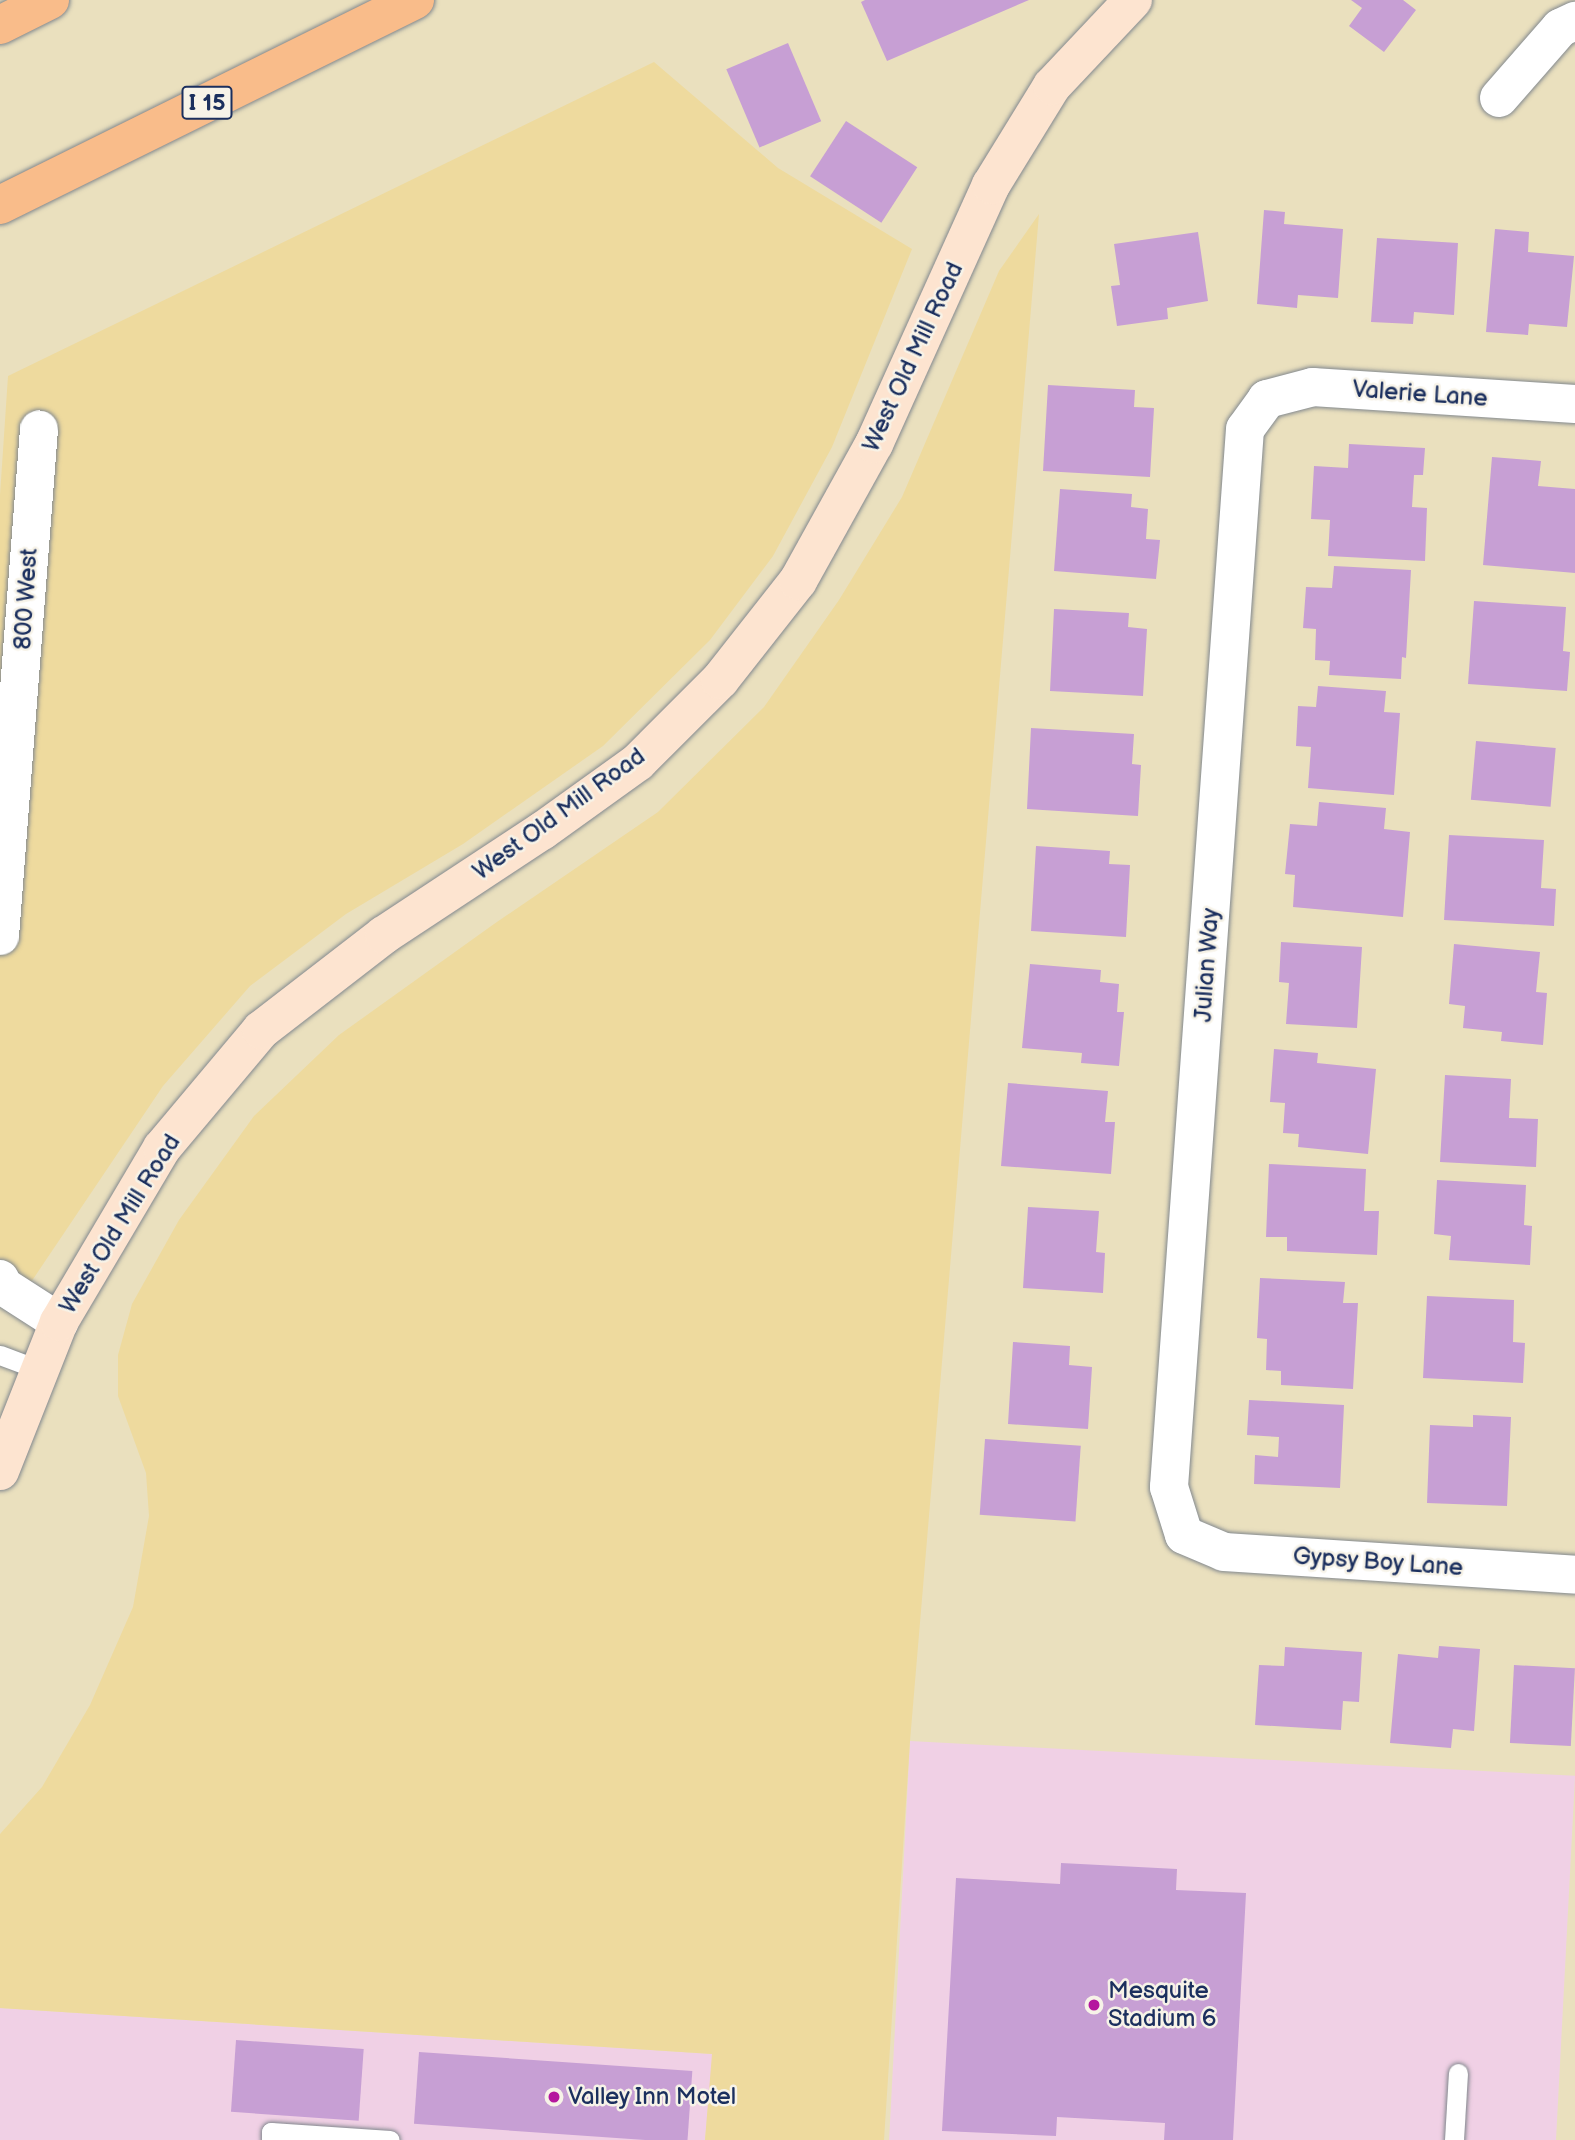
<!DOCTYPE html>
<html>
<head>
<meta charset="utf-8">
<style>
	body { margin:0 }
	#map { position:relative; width:1575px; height:2140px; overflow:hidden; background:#eae0be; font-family:"Balsamiq Sans",sans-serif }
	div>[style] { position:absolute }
	.built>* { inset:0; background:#f0d0e5; transform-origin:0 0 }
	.sand>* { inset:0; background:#eeda9e }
	.building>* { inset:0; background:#c79fd4; transform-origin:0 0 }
	.roads { filter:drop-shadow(0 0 2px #82888e) drop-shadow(0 0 2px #82888e) }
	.lane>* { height:19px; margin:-9.5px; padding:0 9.5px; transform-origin:9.5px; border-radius:9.5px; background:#fff }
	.street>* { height:38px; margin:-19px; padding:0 19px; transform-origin:19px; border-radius:19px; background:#fff }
	.secondary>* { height:38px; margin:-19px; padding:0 19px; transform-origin:19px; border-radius:19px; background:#fde4d0 }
	.highway>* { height:38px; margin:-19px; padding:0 19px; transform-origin:19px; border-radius:19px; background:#f9bc8a }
	.dots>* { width:19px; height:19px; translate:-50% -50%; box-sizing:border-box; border:4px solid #f7f3e8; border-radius:50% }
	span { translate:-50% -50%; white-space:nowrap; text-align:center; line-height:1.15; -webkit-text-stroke:5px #f7f3e8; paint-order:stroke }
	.shield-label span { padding:2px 5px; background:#f7f3e8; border:2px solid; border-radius:5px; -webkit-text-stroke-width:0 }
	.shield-label { font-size:23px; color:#1b2f5e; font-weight:700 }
	.street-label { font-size:24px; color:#1b2f5e }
	.poi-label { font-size:24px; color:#1b2f5e }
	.left { translate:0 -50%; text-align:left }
</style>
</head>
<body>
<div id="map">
	<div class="built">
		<i style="left:910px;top:1741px;width:666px;height:400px;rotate:3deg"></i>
		<i style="clip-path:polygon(0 2008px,713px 2054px,705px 2140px,0 2140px)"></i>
	</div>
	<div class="sand">
		<i style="clip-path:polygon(654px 62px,778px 168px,912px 249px,832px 447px,773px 556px,710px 640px,603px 746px,463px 844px,346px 914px,250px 986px,163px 1086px,17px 1303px,0 1292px,0 495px,8px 376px)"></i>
		<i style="clip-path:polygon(1039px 214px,910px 1741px,884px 2140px,705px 2140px,712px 2054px,0 2008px,0 1834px,42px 1787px,90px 1705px,133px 1607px,149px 1516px,146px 1473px,118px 1396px,118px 1355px,132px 1304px,179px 1220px,254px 1116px,339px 1035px,494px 924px,658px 812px,764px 707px,839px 600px,902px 497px,999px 271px)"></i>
	</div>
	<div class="building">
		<i style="clip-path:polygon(865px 0,1029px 0,887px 61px,861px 2px)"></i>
		<i style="clip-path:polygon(1351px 0,1403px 0,1416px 10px,1384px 52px,1349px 26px,1362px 8px)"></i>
		<i style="left:788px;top:43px;width:85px;height:67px;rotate:67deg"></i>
		<i style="left:846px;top:121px;width:85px;height:66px;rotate:33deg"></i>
		<i style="clip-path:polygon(1264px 210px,1285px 212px,1284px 224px,1343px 229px,1338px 298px,1298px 295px,1297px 308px,1257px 304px)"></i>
		<i style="clip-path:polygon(1495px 229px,1529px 232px,1528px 252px,1574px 256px,1567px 327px,1529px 324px,1528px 335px,1486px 332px)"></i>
		<i style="clip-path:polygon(1198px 232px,1208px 301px,1167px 308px,1168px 319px,1117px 326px,1111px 286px,1120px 285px,1114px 244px)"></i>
		<i style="clip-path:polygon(1377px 238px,1458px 243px,1454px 315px,1414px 312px,1413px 324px,1371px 322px)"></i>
		<i style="clip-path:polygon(1048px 385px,1135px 390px,1134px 407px,1154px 408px,1150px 477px,1043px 471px)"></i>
		<i style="clip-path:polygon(1349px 444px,1425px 448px,1423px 475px,1414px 475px,1412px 507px,1427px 508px,1425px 561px,1328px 556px,1330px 520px,1311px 519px,1314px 466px,1348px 468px)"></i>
		<i style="clip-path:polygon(1492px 457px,1541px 461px,1538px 486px,1575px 489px,1575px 573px,1483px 565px)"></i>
		<i style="clip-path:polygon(1060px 489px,1132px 494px,1131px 507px,1148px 509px,1146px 539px,1160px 540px,1156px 579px,1054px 571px)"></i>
		<i style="clip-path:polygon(1334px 566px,1411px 570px,1406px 658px,1402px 657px,1401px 679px,1329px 675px,1330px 661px,1315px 660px,1316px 629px,1303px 628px,1306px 587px,1332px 588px)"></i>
		<i style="clip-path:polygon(1474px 601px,1566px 607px,1563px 651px,1570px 652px,1567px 691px,1468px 684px)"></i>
		<i style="clip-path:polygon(1054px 609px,1129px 613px,1128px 627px,1147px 629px,1143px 696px,1050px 691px)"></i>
		<i style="clip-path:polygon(1318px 686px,1386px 691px,1384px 712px,1400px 713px,1394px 795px,1308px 788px,1311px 747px,1296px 746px,1298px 706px,1316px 707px)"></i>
		<i style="clip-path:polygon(1031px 728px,1134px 734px,1132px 764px,1141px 765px,1138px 816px,1027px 809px)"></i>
		<i style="left:1476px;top:741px;width:80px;height:59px;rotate:5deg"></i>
		<i style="clip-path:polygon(1319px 802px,1386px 808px,1384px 829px,1410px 832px,1403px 917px,1293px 907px,1295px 875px,1285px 874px,1290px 824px,1317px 826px)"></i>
		<i style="clip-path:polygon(1449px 835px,1544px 840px,1541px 888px,1556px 889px,1554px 926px,1444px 920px)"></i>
		<i style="clip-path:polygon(1036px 846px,1110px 851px,1109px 864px,1130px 865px,1126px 937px,1031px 931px)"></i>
		<i style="clip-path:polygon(1281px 942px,1362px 947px,1357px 1028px,1286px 1024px,1289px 983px,1279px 982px)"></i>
		<i style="clip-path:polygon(1454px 944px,1540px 952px,1536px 992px,1547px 993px,1543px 1045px,1501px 1041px,1502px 1032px,1463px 1028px,1465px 1006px,1449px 1004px)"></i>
		<i style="clip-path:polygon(1030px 964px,1101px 970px,1100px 982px,1119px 984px,1117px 1012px,1124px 1012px,1119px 1066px,1081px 1063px,1082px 1053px,1022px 1048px)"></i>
		<i style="clip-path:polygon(1274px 1049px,1318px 1053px,1317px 1063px,1376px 1069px,1368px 1154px,1298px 1147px,1299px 1134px,1283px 1133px,1285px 1103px,1270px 1102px)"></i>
		<i style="clip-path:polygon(1445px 1075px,1511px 1079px,1509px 1118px,1538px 1119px,1536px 1167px,1440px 1162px)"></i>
		<i style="clip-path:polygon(1008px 1083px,1108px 1091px,1105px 1122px,1115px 1122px,1111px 1174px,1001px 1166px)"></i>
		<i style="clip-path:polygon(1269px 1164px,1366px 1169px,1364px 1211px,1379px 1211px,1377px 1255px,1287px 1251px,1287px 1237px,1266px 1237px)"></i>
		<i style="clip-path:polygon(1437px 1180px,1526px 1185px,1524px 1225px,1532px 1226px,1530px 1265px,1449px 1260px,1451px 1236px,1434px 1234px)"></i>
		<i style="clip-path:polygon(1028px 1207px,1099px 1211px,1096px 1252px,1105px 1253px,1103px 1293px,1023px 1288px)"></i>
		<i style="clip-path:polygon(1260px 1278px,1345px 1282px,1343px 1303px,1358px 1303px,1353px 1389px,1281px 1385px,1281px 1371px,1266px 1370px,1267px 1339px,1257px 1338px)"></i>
		<i style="clip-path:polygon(1427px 1296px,1514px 1300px,1513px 1342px,1525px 1343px,1523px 1383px,1423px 1378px)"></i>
		<i style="clip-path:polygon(1013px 1342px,1070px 1346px,1069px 1365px,1092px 1367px,1088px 1429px,1008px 1424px)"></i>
		<i style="clip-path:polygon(1249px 1400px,1344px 1405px,1340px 1488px,1254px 1484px,1255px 1455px,1278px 1457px,1279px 1437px,1247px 1435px)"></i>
		<i style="clip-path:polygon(1473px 1415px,1511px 1417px,1507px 1506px,1427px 1503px,1430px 1425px,1473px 1427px)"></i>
		<i style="left:985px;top:1439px;width:96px;height:76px;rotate:4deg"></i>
		<i style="clip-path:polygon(1439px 1646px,1480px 1649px,1474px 1731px,1453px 1729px,1451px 1748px,1390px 1743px,1398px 1654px,1438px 1658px)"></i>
		<i style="clip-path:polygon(1285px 1647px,1362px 1652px,1359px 1702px,1343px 1701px,1341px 1730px,1255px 1725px,1259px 1665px,1284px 1666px)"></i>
		<i style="left:1514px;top:1665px;width:61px;height:78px;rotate:3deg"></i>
		<i style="clip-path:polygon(1061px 1863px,1177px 1869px,1176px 1890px,1246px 1893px,1233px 2140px,1164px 2140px,1165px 2123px,1057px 2117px,1056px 2136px,942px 2131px,956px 1878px,1060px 1884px)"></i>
		<i style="left:236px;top:2040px;width:128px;height:72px;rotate:4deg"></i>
		<i style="left:419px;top:2052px;width:274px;height:72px;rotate:4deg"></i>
	</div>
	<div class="roads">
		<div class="lane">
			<i style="left:0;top:1355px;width:43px;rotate:20.6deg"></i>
			<i style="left:271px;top:2140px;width:8px;rotate:-90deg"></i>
			<i style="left:271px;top:2132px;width:119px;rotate:3.8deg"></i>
			<i style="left:1454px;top:2140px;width:67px;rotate:-86.6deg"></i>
		</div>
		<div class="street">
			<i style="left:1499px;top:98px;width:93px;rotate:-48.9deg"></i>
			<i style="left:1560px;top:28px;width:17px;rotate:-25deg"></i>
			<i style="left:1575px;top:404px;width:263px;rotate:-176.3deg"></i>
			<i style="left:1313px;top:387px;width:48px;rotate:165.4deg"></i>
			<i style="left:1267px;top:399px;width:37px;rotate:126deg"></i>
			<i style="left:1245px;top:429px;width:1061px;rotate:94.11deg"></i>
			<i style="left:1169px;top:1487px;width:50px;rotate:72.6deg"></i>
			<i style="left:1184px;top:1535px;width:43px;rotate:23deg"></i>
			<i style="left:1224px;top:1552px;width:352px;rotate:3.7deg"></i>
			<i style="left:0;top:936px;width:508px;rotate:-85.6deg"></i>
			<i style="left:0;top:1279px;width:8px;rotate:67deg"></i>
			<i style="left:3px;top:1286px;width:67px;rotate:32.7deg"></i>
		</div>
		<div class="secondary">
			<i style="left:0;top:1471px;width:160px;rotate:-68.4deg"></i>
			<i style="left:59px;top:1322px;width:202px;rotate:-59.4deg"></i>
			<i style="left:162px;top:1148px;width:154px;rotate:-50deg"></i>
			<i style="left:261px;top:1030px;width:155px;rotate:-37.7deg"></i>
			<i style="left:384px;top:935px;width:189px;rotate:-33.4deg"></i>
			<i style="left:542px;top:831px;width:118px;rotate:-35.7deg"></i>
			<i style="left:638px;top:762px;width:116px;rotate:-45deg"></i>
			<i style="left:720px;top:680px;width:126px;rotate:-51.8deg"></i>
			<i style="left:798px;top:581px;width:157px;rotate:-61deg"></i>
			<i style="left:874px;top:444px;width:284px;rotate:-65.7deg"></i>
			<i style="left:991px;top:185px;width:116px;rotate:-58.4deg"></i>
			<i style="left:1052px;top:86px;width:118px;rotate:-46.7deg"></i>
		</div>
		<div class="highway">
			<i style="left:0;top:25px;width:56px;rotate:-26.6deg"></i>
			<i style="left:0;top:205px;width:463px;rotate:-26.3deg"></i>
		</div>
	</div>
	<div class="dots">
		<i style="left:1094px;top:2005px;background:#b5179e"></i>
		<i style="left:554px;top:2097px;background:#b5179e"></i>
	</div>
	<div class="shield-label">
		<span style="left:207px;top:103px">I 15</span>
	</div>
	<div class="street-label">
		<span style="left:913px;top:357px;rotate:-65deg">West Old Mill Road</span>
		<span style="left:1420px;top:394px;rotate:4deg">Valerie Lane</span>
		<span style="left:26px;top:599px;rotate:-86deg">800 West</span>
		<span style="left:559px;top:814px;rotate:-36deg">West Old Mill Road</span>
		<span style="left:1207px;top:965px;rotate:-86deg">Julian Way</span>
		<span style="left:120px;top:1224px;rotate:-58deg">West Old Mill Road</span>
		<span style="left:1378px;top:1562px;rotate:4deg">Gypsy Boy Lane</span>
	</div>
	<div class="poi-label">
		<span class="left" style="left:1108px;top:2005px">Mesquite<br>Stadium 6</span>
		<span class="left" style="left:568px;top:2097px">Valley Inn Motel</span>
	</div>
</div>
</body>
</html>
